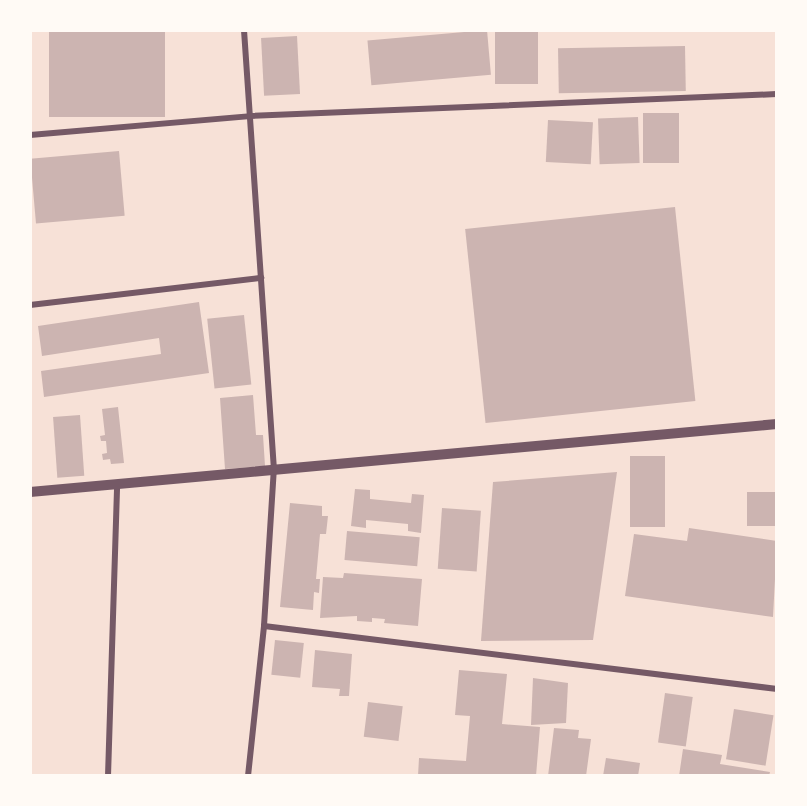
<!DOCTYPE html>
<html>
<head>
<meta charset="utf-8">
<style>
	body { margin:0 }
	#map { position:relative; width:807px; height:806px; overflow:hidden; background:#f7e1d7; font-family:"Noto Serif",serif }
	div>[style] { position:absolute }
	.building>* { inset:0; background:#ccb4b1; transform-origin:0 0 }
	.minor>* { height:6px; margin:-3px; padding:0 3px; transform-origin:3px; border-radius:3px; background:#755966 }
	.tertiary>* { height:10px; margin:-5px; padding:0 5px; transform-origin:5px; border-radius:5px; background:#755966 }
	span { translate:-50% -50%; white-space:nowrap; text-align:center; line-height:1.15; -webkit-text-stroke:5px #fffaf5; paint-order:stroke }
	.frame { position:absolute; inset:0; border:32px solid #fffaf5; pointer-events:none }
</style>
</head>
<body>
<div id="map">
	<div class="building">
		<i style="left:49px;top:30px;width:116px;height:87px"></i>
		<i style="left:487px;top:30px;width:45px;height:120px;rotate:85deg"></i>
		<i style="left:495px;top:30px;width:43px;height:54px"></i>
		<i style="left:297px;top:36px;width:58px;height:36px;rotate:87deg"></i>
		<i style="left:685px;top:46px;width:45px;height:127px;rotate:89deg"></i>
		<i style="left:643px;top:113px;width:36px;height:50px"></i>
		<i style="left:638px;top:117px;width:46px;height:40px;rotate:88deg"></i>
		<i style="left:548px;top:120px;width:45px;height:42px;rotate:3deg"></i>
		<i style="left:119px;top:151px;width:65px;height:89px;rotate:85deg"></i>
		<i style="left:675px;top:207px;width:195px;height:211px;rotate:84deg"></i>
		<i style="clip-path:polygon(199px 302px,209px 373px,44px 397px,41px 371px,161px 354px,159px 338px,42px 356px,38px 326px)"></i>
		<i style="left:244px;top:315px;width:70px;height:37px;rotate:84deg"></i>
		<i style="clip-path:polygon(253px 395px,256px 435px,263px 435px,265px 466px,225px 469px,220px 398px)"></i>
		<i style="clip-path:polygon(118px 407px,124px 463px,111px 464px,110px 459px,103px 460px,102px 454px,107px 453px,106px 441px,101px 441px,100px 436px,105px 435px,102px 409px)"></i>
		<i style="left:80px;top:415px;width:61px;height:27px;rotate:86deg"></i>
		<i style="left:630px;top:456px;width:35px;height:71px"></i>
		<i style="clip-path:polygon(617px 472px,593px 640px,481px 641px,493px 482px)"></i>
		<i style="clip-path:polygon(355px 489px,370px 490px,370px 499px,411px 503px,412px 494px,424px 495px,421px 533px,408px 531px,408px 524px,366px 520px,366px 528px,351px 526px)"></i>
		<i style="left:777px;top:492px;width:34px;height:30px;rotate:90deg"></i>
		<i style="clip-path:polygon(290px 503px,322px 506px,322px 516px,328px 516px,326px 534px,320px 534px,316px 579px,320px 579px,319px 593px,314px 592px,313px 610px,280px 607px)"></i>
		<i style="left:442px;top:508px;width:39px;height:61px;rotate:4deg"></i>
		<i style="clip-path:polygon(689px 528px,777px 541px,773px 617px,625px 596px,634px 534px,687px 541px)"></i>
		<i style="left:347px;top:531px;width:73px;height:29px;rotate:5deg"></i>
		<i style="clip-path:polygon(344px 573px,422px 579px,418px 626px,384px 623px,385px 619px,372px 618px,372px 622px,357px 621px,357px 616px,320px 618px,323px 577px,343px 578px)"></i>
		<i style="left:275px;top:640px;width:29px;height:35px;rotate:6deg"></i>
		<i style="clip-path:polygon(315px 650px,352px 654px,349px 696px,339px 696px,340px 689px,312px 687px)"></i>
		<i style="clip-path:polygon(459px 670px,507px 674px,502px 724px,540px 727px,536px 776px,418px 776px,419px 758px,466px 761px,470px 716px,455px 715px)"></i>
		<i style="clip-path:polygon(533px 678px,568px 683px,566px 723px,531px 725px)"></i>
		<i style="left:665px;top:693px;width:28px;height:50px;rotate:8deg"></i>
		<i style="left:368px;top:702px;width:35px;height:35px;rotate:7deg"></i>
		<i style="left:734px;top:709px;width:40px;height:51px;rotate:9deg"></i>
		<i style="clip-path:polygon(554px 728px,579px 730px,578px 738px,591px 739px,586px 776px,548px 776px)"></i>
		<i style="clip-path:polygon(683px 749px,722px 755px,720px 764px,770px 772px,769px 776px,679px 776px)"></i>
		<i style="clip-path:polygon(606px 758px,640px 763px,638px 776px,603px 776px)"></i>
	</div>
	<div class="minor">
		<i style="left:244px;top:30px;width:438px;rotate:86.1deg"></i>
		<i style="left:274px;top:467px;width:159px;rotate:93.6deg"></i>
		<i style="left:30px;top:135px;width:221px;rotate:-4.9deg"></i>
		<i style="left:250px;top:116px;width:527px;rotate:-2.39deg"></i>
		<i style="left:30px;top:305px;width:233px;rotate:-6.7deg"></i>
		<i style="left:108px;top:776px;width:292px;rotate:-88.2deg"></i>
		<i style="left:248px;top:776px;width:151px;rotate:-83.9deg"></i>
		<i style="left:264px;top:626px;width:517px;rotate:7deg"></i>
	</div>
	<div class="tertiary">
		<i style="left:30px;top:492px;width:750px;rotate:-5.2deg"></i>
	</div>
	<div class="frame"></div>
</div>
</body>
</html>
